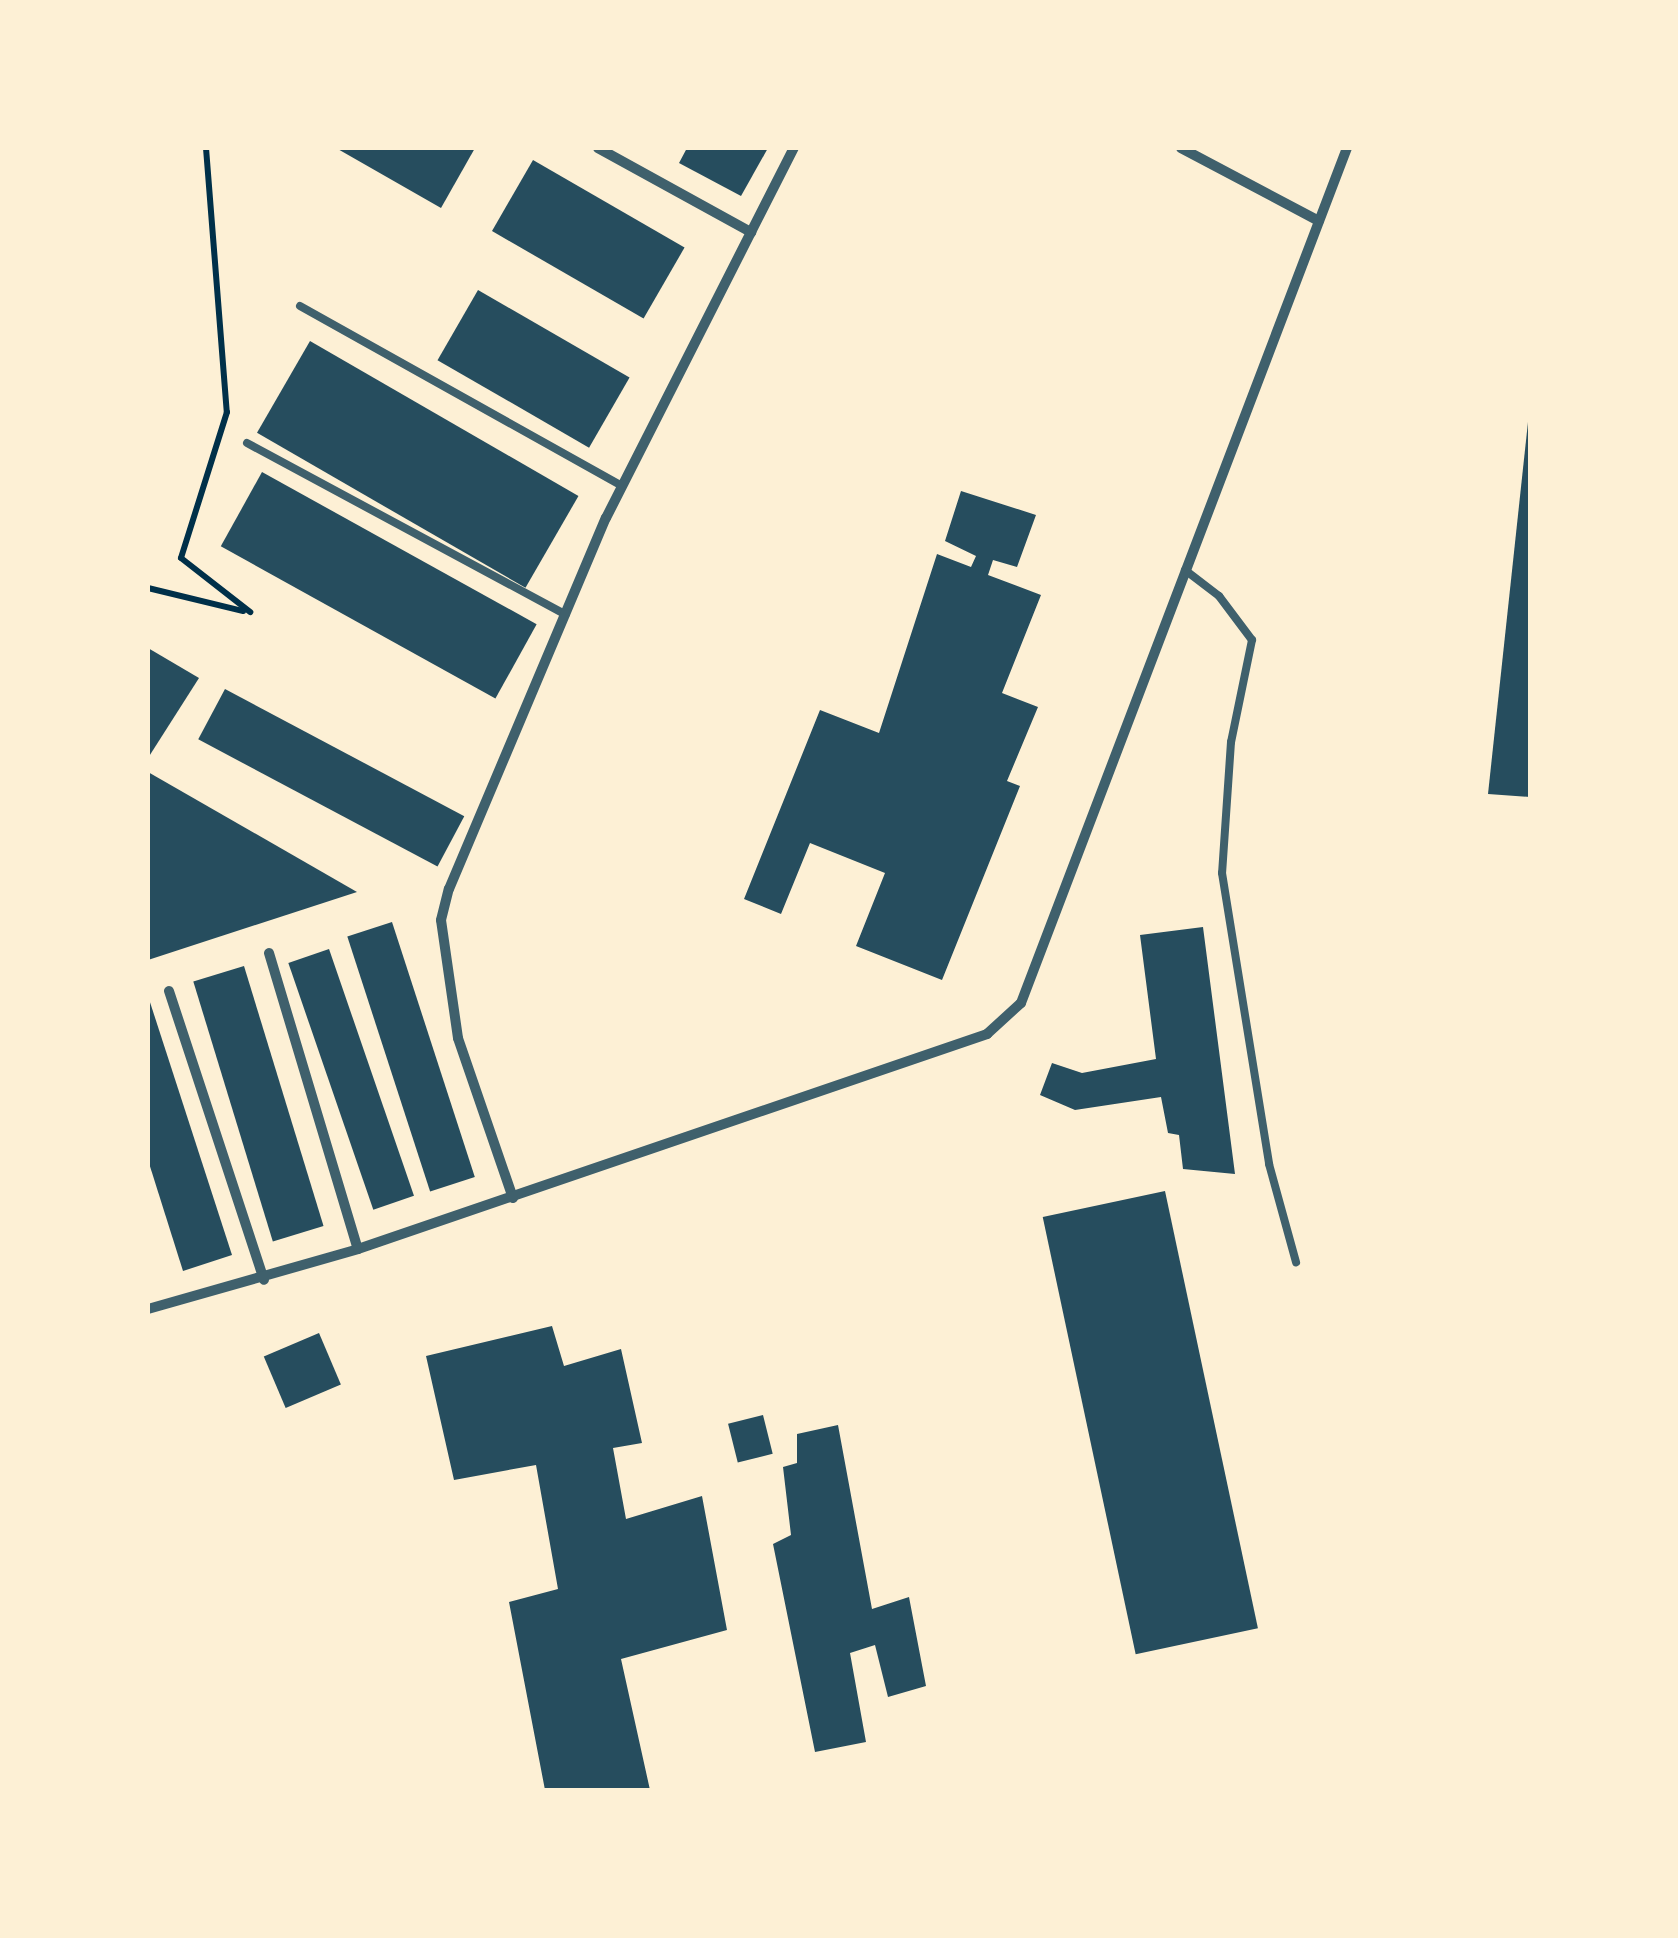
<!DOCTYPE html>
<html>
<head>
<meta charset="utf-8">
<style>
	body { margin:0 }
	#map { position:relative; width:1678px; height:1938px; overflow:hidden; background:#fdf0d5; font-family:Lato,sans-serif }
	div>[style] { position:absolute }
	.building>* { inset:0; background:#264d5e; transform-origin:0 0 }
	.path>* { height:6px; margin:-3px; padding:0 3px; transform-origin:3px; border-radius:3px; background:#003049 }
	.service>* { height:8px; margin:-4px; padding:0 4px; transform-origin:4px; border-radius:4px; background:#3f606c }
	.minor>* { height:10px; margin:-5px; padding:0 5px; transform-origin:5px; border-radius:5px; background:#3f606c }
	span { translate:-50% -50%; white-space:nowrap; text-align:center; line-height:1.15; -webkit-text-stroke:8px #fdf0d5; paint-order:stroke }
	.frame { position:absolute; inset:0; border:150px solid #fdf0d5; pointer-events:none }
</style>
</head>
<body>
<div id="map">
	<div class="building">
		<i style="clip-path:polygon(336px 148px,475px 148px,441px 208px)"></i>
		<i style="clip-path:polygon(687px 148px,768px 148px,741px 196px,679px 163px)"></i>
		<i style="left:533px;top:160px;width:175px;height:82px;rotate:30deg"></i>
		<i style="left:478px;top:290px;width:175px;height:81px;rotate:30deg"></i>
		<i style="left:310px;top:341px;width:310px;height:106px;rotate:30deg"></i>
		<i style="clip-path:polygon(1528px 422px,1530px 422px,1530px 797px,1488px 794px)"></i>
		<i style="left:262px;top:472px;width:314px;height:85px;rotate:29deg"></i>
		<i style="clip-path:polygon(961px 491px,1036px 515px,1017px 567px,993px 560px,988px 575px,1041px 595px,1002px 693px,1038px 707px,1007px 781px,1020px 786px,942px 980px,856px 946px,885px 873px,810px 843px,781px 914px,744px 899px,820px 710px,879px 733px,937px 554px,971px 567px,976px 556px,945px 541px)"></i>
		<i style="clip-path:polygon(148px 648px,199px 678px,148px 758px)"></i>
		<i style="left:225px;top:689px;width:271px;height:57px;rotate:28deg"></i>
		<i style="clip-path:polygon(148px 772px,357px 892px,148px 960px)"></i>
		<i style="left:392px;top:922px;width:268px;height:47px;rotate:72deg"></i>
		<i style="clip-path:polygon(1203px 927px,1235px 1174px,1183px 1169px,1179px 1135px,1168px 1133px,1161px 1097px,1075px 1110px,1040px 1095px,1052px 1063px,1082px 1073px,1156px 1059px,1140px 935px)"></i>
		<i style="left:329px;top:949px;width:261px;height:43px;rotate:71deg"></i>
		<i style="left:244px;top:966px;width:272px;height:53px;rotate:73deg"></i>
		<i style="clip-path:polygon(148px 996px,232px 1255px,183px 1271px,148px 1160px)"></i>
		<i style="left:1165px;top:1191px;width:447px;height:125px;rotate:78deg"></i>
		<i style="clip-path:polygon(552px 1326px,564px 1366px,621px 1349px,642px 1443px,613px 1448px,626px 1519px,702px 1496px,727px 1630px,621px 1659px,650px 1790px,545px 1790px,509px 1602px,558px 1589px,536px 1465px,454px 1480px,426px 1356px)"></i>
		<i style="left:319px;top:1333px;width:56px;height:60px;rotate:67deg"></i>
		<i style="left:763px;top:1415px;width:40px;height:36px;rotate:76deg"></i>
		<i style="clip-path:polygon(838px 1425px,872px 1609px,909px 1597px,926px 1686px,888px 1697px,875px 1645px,850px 1653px,866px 1742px,815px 1752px,773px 1544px,791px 1535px,783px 1467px,797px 1463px,797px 1434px)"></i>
	</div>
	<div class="path">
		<i style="left:206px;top:148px;width:265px;rotate:85.5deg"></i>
		<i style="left:227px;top:412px;width:153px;rotate:107.5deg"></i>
		<i style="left:181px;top:558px;width:88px;rotate:38deg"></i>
		<i style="left:148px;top:588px;width:98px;rotate:13.6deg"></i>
	</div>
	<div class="service">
		<i style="left:300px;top:306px;width:369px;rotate:29.2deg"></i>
		<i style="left:247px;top:443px;width:362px;rotate:28.3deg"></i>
		<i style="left:1185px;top:570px;width:43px;rotate:37.4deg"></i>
		<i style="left:1219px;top:596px;width:55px;rotate:53.1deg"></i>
		<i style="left:1252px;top:640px;width:104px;rotate:101.6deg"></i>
		<i style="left:1231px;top:742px;width:131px;rotate:93.9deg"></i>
		<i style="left:1222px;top:873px;width:295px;rotate:80.8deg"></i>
		<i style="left:1269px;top:1164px;width:102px;rotate:74.6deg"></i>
	</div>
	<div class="minor">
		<i style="left:598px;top:148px;width:175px;rotate:28.8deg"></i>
		<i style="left:1181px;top:148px;width:156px;rotate:27.9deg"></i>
		<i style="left:269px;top:953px;width:309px;rotate:73.3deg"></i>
		<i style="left:169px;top:991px;width:304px;rotate:71.8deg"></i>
		<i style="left:513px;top:1198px;width:169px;rotate:-109deg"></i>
		<i style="left:458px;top:1038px;width:119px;rotate:-98.2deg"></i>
		<i style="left:441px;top:920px;width:32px;rotate:-76deg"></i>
		<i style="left:449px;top:889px;width:403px;rotate:-67.1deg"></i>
		<i style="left:606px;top:518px;width:415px;rotate:-63.1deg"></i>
		<i style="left:148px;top:1309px;width:218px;rotate:-15.9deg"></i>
		<i style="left:358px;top:1249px;width:665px;rotate:-18.87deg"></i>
		<i style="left:987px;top:1034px;width:46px;rotate:-42.4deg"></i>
		<i style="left:1021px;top:1003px;width:915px;rotate:-69.13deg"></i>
	</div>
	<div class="frame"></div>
</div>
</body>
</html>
